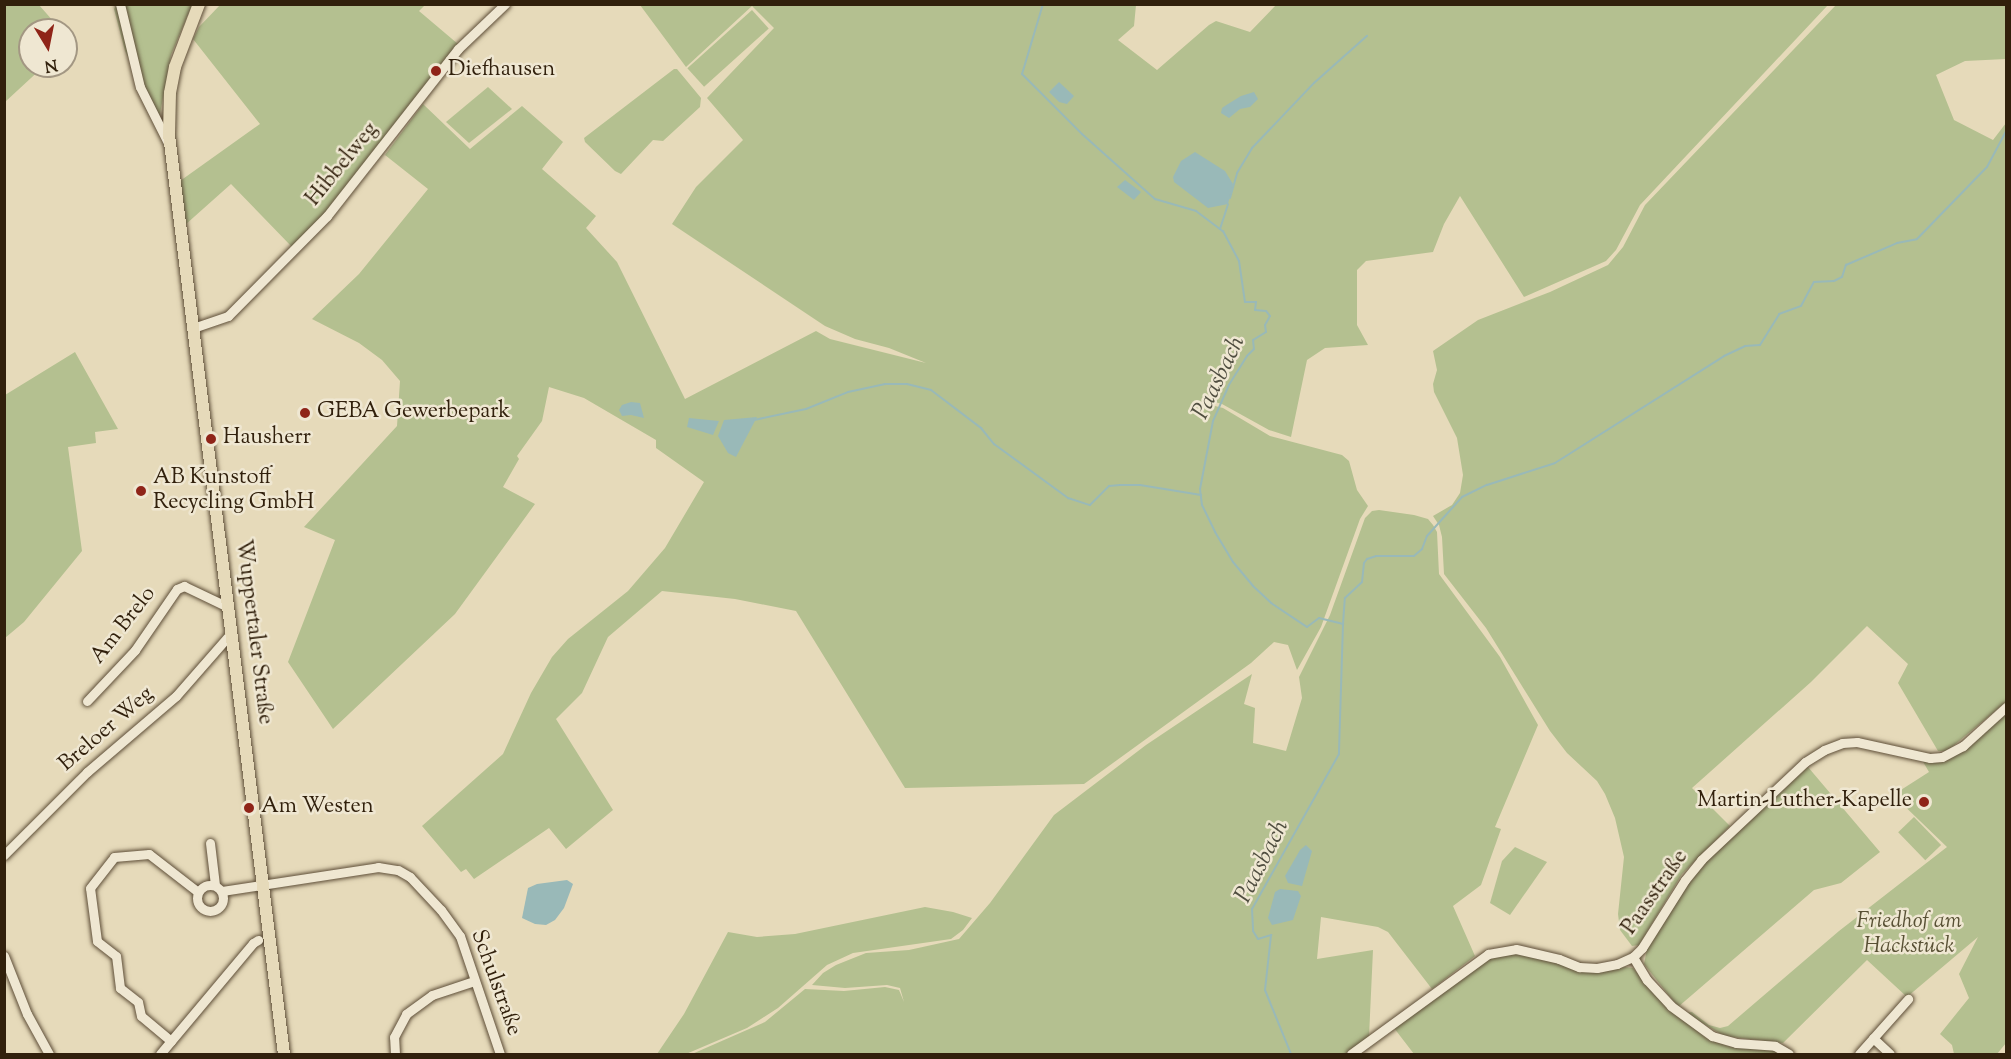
<!DOCTYPE html>
<html>
<head>
<meta charset="utf-8">
<style>
	body { margin:0 }
	#map { position:relative; width:2011px; height:1059px; overflow:hidden; background:#e6daba; font-family:"Sorts Mill Goudy",serif }
	div>[style] { position:absolute }
	.green>* { inset:0; background:#b4c090; transform-origin:0 0 }
	.water>* { inset:0; background:#99b9b8 }
	.stream>* { height:2px; margin:-1px; padding:0 1px; transform-origin:1px; border-radius:1px; background:#99b9b8 }
	.roads { filter:drop-shadow(0 0 2px #5e4e38) drop-shadow(0 0 2px #5e4e38) }
	.minor>* { height:9px; margin:-4.5px; padding:0 4.5px; transform-origin:4.5px; border-radius:4.5px; background:#efe7d2 }
	.minor>.ring { margin:-4.5px; padding:0; box-sizing:content-box; background:none; border:9px solid #efe7d2; border-radius:50% }
	.major>* { height:12px; margin:-6px; padding:0 6px; transform-origin:6px; border-radius:6px; background:#e6daba }
	.dots>* { width:16px; height:16px; translate:-50% -50%; box-sizing:border-box; border:3px solid #efe7d2; border-radius:50% }
	span { translate:-50% -50%; white-space:nowrap; text-align:center; line-height:1.15; -webkit-text-stroke:5px #efe7d2; paint-order:stroke }
	.poi-label { font-size:22px; color:#31200c }
	.left { translate:0 -50%; text-align:left }
	.right { translate:-100% -50%; text-align:right }
	.street-label { font-size:22px; color:#31200c }
	.park-label { font-size:22px; color:#585034; font-style:italic }
	.water-label { font-size:24px; color:#504e40; font-style:italic }
	.frame { position:absolute; inset:0; border:6px solid #31200c; pointer-events:none }
	.north { position:absolute; left:18px; top:18px; width:60px; height:60px; box-sizing:border-box; background:#efe7d2; border:2px solid #a39783; border-radius:50%; rotate:170deg; font-size:16px; font-weight:700; line-height:24px; text-align:center; color:#31200c }
	.north::after { content:''; display:block; margin:auto; width:21px; height:27px; background:#8f2418; clip-path:polygon(50% 0,100% 100%,50% 72%,0 100%) }
</style>
</head>
<body>
<div id="map">
	<div class="green">
		<i style="clip-path:polygon(5px 4px,39px 5px,61px 30px,30px 30px,30px 66px,44px 66px,5px 102px)"></i>
		<i style="clip-path:polygon(117px 5px,192px 5px,171px 55px,159px 119px,125px 51px,114px 9px)"></i>
		<i style="clip-path:polygon(220px 5px,425px 5px,419px 11px,458px 44px,323px 215px,292px 247px,231px 184px,185px 225px,180px 181px,260px 124px,193px 39px,199px 27px)"></i>
		<i style="clip-path:polygon(640px 5px,1136px 5px,1134px 26px,1118px 40px,1157px 70px,1209px 25px,1216px 21px,1250px 32px,1276px 5px,1828px 5px,1640px 205px,1616px 250px,1606px 261px,1524px 297px,1460px 196px,1444px 224px,1433px 252px,1366px 261px,1357px 270px,1357px 325px,1368px 345px,1325px 348px,1307px 360px,1291px 437px,1269px 430px,1222px 404px,1208px 400px,1207px 404px,1223px 408px,1270px 436px,1342px 455px,1349px 461px,1357px 490px,1368px 506px,1360px 519px,1321px 627px,1297px 670px,1288px 645px,1274px 642px,1251px 663px,1084px 784px,905px 788px,796px 611px,735px 599px,662px 591px,608px 637px,582px 693px,556px 719px,613px 810px,566px 849px,549px 828px,474px 879px,466px 869px,461px 872px,422px 826px,503px 754px,531px 693px,552px 657px,568px 639px,628px 591px,665px 548px,704px 482px,656px 448px,656px 440px,584px 398px,549px 387px,542px 421px,517px 456px,519px 459px,503px 487px,535px 504px,455px 614px,333px 729px,288px 662px,335px 540px,304px 527px,397px 426px,400px 381px,382px 360px,359px 343px,312px 319px,359px 274px,428px 189px,385px 155px,423px 104px,470px 149px,522px 106px,563px 142px,542px 169px,596px 216px,586px 228px,617px 262px,685px 399px,816px 331px,830px 339px,926px 363px,889px 348px,855px 339px,825px 326px,672px 224px,696px 187px,743px 140px,707px 98px,774px 28px,752px 6px,686px 67px)"></i>
		<i style="clip-path:polygon(1836px 5px,2006px 5px,2006px 59px,1965px 61px,1936px 75px,1954px 120px,1993px 140px,2006px 123px,2006px 702px,1947px 751px,1938px 751px,1898px 683px,1908px 664px,1867px 626px,1811px 682px,1692px 788px,1730px 826px,1682px 874px,1639px 945px,1632px 946px,1620px 930px,1618px 914px,1624px 857px,1615px 818px,1605px 794px,1597px 781px,1567px 753px,1550px 731px,1486px 628px,1444px 574px,1442px 537px,1439px 525px,1433px 516px,1452px 505px,1460px 493px,1463px 475px,1457px 438px,1434px 392px,1433px 384px,1437px 370px,1433px 351px,1478px 320px,1550px 292px,1608px 265px,1623px 247px,1645px 205px)"></i>
		<i style="left:752px;top:10px;width:25px;height:87px;rotate:48deg"></i>
		<i style="clip-path:polygon(674px 69px,677px 69px,701px 98px,700px 107px,663px 141px,653px 140px,621px 174px,615px 171px,585px 142px,584px 138px)"></i>
		<i style="clip-path:polygon(488px 87px,512px 109px,469px 143px,446px 122px)"></i>
		<i style="clip-path:polygon(75px 352px,118px 429px,95px 432px,96px 443px,68px 447px,82px 551px,24px 622px,5px 638px,5px 395px)"></i>
		<i style="clip-path:polygon(1379px 510px,1414px 515px,1428px 519px,1433px 525px,1437px 532px,1439px 574px,1500px 657px,1538px 725px,1495px 827px,1501px 829px,1481px 885px,1453px 906px,1475px 956px,1432px 989px,1388px 932px,1378px 927px,1321px 917px,1317px 959px,1373px 950px,1369px 1037px,1346px 1054px,692px 1054px,765px 1022px,805px 989px,844px 991px,885px 987px,899px 990px,904px 1002px,900px 988px,887px 985px,845px 988px,812px 985px,823px 973px,836px 965px,866px 953px,909px 950px,959px 939px,990px 903px,1054px 815px,1146px 745px,1252px 674px,1244px 704px,1255px 708px,1253px 743px,1286px 751px,1302px 698px,1299px 677px,1330px 615px,1365px 518px,1372px 511px)"></i>
		<i style="clip-path:polygon(2006px 712px,2006px 1043px,1997px 1054px,1954px 1054px,1952px 1045px,1940px 1034px,1969px 998px,1959px 974px,1978px 937px,1907px 997px,1867px 960px,1783px 1043px,1724px 1036px,1686px 1013px,1692px 1012px,1709px 1025px,1720px 1028px,1728px 1026px,1839px 931px,1947px 847px,1893px 795px,1929px 772px,1922px 760px,1948px 760px,1965px 750px)"></i>
		<i style="clip-path:polygon(1808px 767px,1880px 852px,1841px 883px,1814px 890px,1678px 1007px,1644px 964px,1647px 949px,1690px 880px,1707px 861px)"></i>
		<i style="left:1914px;top:817px;width:39px;height:22px;rotate:46deg"></i>
		<i style="clip-path:polygon(1515px 847px,1547px 862px,1510px 915px,1490px 903px,1502px 861px)"></i>
		<i style="clip-path:polygon(925px 907px,953px 912px,972px 918px,963px 930px,951px 939px,853px 953px,827px 965px,778px 1008px,747px 1028px,686px 1054px,657px 1054px,684px 1014px,728px 932px,757px 937px,795px 934px)"></i>
		<i style="clip-path:polygon(1503px 953px,1533px 955px,1595px 973px,1625px 967px,1633px 968px,1666px 1006px,1706px 1038px,1727px 1046px,1775px 1050px,1781px 1054px,1414px 1054px,1394px 1028px,1490px 958px)"></i>
	</div>
	<div class="water">
		<i style="clip-path:polygon(1059px 82px,1074px 96px,1067px 104px,1059px 102px,1049px 92px)"></i>
		<i style="clip-path:polygon(1254px 92px,1258px 99px,1250px 107px,1240px 109px,1229px 118px,1221px 113px,1222px 108px,1228px 104px,1241px 96px)"></i>
		<i style="clip-path:polygon(1195px 152px,1225px 171px,1233px 184px,1228px 204px,1208px 208px,1174px 182px,1173px 177px,1181px 161px)"></i>
		<i style="clip-path:polygon(1125px 180px,1141px 192px,1134px 200px,1117px 187px)"></i>
		<i style="clip-path:polygon(631px 402px,640px 403px,644px 418px,631px 415px,622px 416px,619px 410px,622px 405px)"></i>
		<i style="clip-path:polygon(757px 417px,736px 457px,728px 453px,718px 436px,724px 420px)"></i>
		<i style="clip-path:polygon(689px 418px,719px 421px,713px 435px,687px 427px)"></i>
		<i style="clip-path:polygon(1306px 845px,1312px 851px,1302px 886px,1288px 883px,1285px 876px,1300px 850px)"></i>
		<i style="clip-path:polygon(567px 880px,573px 884px,564px 908px,555px 920px,546px 925px,535px 924px,522px 918px,528px 888px,537px 884px)"></i>
		<i style="clip-path:polygon(1280px 889px,1298px 891px,1301px 896px,1293px 920px,1272px 925px,1268px 918px,1275px 892px)"></i>
	</div>
	<div class="stream">
		<i style="left:1043px;top:4px;width:73px;rotate:106.7deg"></i>
		<i style="left:1022px;top:74px;width:85px;rotate:45deg"></i>
		<i style="left:1082px;top:134px;width:98px;rotate:41.7deg"></i>
		<i style="left:1155px;top:199px;width:43px;rotate:16.3deg"></i>
		<i style="left:1196px;top:211px;width:34px;rotate:37deg"></i>
		<i style="left:1223px;top:231px;width:34px;rotate:62deg"></i>
		<i style="left:1239px;top:261px;width:41px;rotate:81.7deg"></i>
		<i style="left:1245px;top:302px;width:11px"></i>
		<i style="left:1256px;top:302px;width:8px;rotate:97deg"></i>
		<i style="left:1255px;top:310px;width:11px;rotate:5deg"></i>
		<i style="left:1266px;top:311px;width:6px;rotate:51deg"></i>
		<i style="left:1270px;top:316px;width:10px;rotate:119deg"></i>
		<i style="left:1265px;top:325px;width:7px;rotate:82deg"></i>
		<i style="left:1266px;top:332px;width:15px;rotate:148deg"></i>
		<i style="left:1253px;top:340px;width:9px;rotate:84deg"></i>
		<i style="left:1254px;top:349px;width:10px;rotate:135deg"></i>
		<i style="left:1247px;top:356px;width:34px;rotate:122deg"></i>
		<i style="left:1229px;top:385px;width:39px;rotate:114deg"></i>
		<i style="left:1213px;top:421px;width:69px;rotate:100.8deg"></i>
		<i style="left:1200px;top:489px;width:16px;rotate:83deg"></i>
		<i style="left:1202px;top:505px;width:30px;rotate:64deg"></i>
		<i style="left:1215px;top:532px;width:35px;rotate:59deg"></i>
		<i style="left:1233px;top:562px;width:31px;rotate:50deg"></i>
		<i style="left:1253px;top:586px;width:25px;rotate:43deg"></i>
		<i style="left:1271px;top:603px;width:43px;rotate:33.7deg"></i>
		<i style="left:1307px;top:627px;width:15px;rotate:-37deg"></i>
		<i style="left:1319px;top:618px;width:25px;rotate:14deg"></i>
		<i style="left:1343px;top:624px;width:130px;rotate:91.8deg"></i>
		<i style="left:1339px;top:754px;width:178px;rotate:119.3deg"></i>
		<i style="left:1252px;top:909px;width:22px;rotate:87deg"></i>
		<i style="left:1253px;top:931px;width:9px;rotate:58deg"></i>
		<i style="left:1258px;top:939px;width:14px;rotate:-17deg"></i>
		<i style="left:1271px;top:935px;width:55px;rotate:96.2deg"></i>
		<i style="left:1265px;top:990px;width:69px;rotate:67.9deg"></i>
		<i style="left:1230px;top:198px;width:26px;rotate:-74deg"></i>
		<i style="left:1237px;top:173px;width:29px;rotate:-59deg"></i>
		<i style="left:1252px;top:148px;width:90px;rotate:-46.4deg"></i>
		<i style="left:1314px;top:83px;width:71px;rotate:-41.6deg"></i>
		<i style="left:1220px;top:229px;width:26px;rotate:-72deg"></i>
		<i style="left:754px;top:420px;width:53px;rotate:-11.9deg"></i>
		<i style="left:806px;top:409px;width:45px;rotate:-22deg"></i>
		<i style="left:848px;top:392px;width:38px;rotate:-12deg"></i>
		<i style="left:885px;top:384px;width:22px"></i>
		<i style="left:907px;top:384px;width:25px;rotate:14deg"></i>
		<i style="left:931px;top:390px;width:63px;rotate:37.2deg"></i>
		<i style="left:981px;top:428px;width:21px;rotate:51deg"></i>
		<i style="left:994px;top:444px;width:92px;rotate:36.1deg"></i>
		<i style="left:1068px;top:498px;width:23px;rotate:18deg"></i>
		<i style="left:1090px;top:505px;width:27px;rotate:-45deg"></i>
		<i style="left:1109px;top:486px;width:11px;rotate:-5deg"></i>
		<i style="left:1120px;top:485px;width:20px"></i>
		<i style="left:1140px;top:485px;width:62px;rotate:9.3deg"></i>
		<i style="left:1343px;top:624px;width:26px;rotate:-86deg"></i>
		<i style="left:1345px;top:598px;width:23px;rotate:-43deg"></i>
		<i style="left:1362px;top:582px;width:19px;rotate:-84deg"></i>
		<i style="left:1364px;top:563px;width:5px;rotate:-53deg"></i>
		<i style="left:1367px;top:559px;width:9px;rotate:-18deg"></i>
		<i style="left:1376px;top:556px;width:38px"></i>
		<i style="left:1414px;top:556px;width:11px;rotate:-41deg"></i>
		<i style="left:1422px;top:549px;width:14px;rotate:-69deg"></i>
		<i style="left:1427px;top:536px;width:52px;rotate:-48.1deg"></i>
		<i style="left:1462px;top:497px;width:28px;rotate:-26deg"></i>
		<i style="left:1487px;top:485px;width:71px;rotate:-17.9deg"></i>
		<i style="left:1555px;top:463px;width:200px;rotate:-32.3deg"></i>
		<i style="left:1724px;top:356px;width:23px;rotate:-25deg"></i>
		<i style="left:1745px;top:346px;width:15px;rotate:-4deg"></i>
		<i style="left:1760px;top:345px;width:36px;rotate:-58deg"></i>
		<i style="left:1779px;top:314px;width:23px;rotate:-20deg"></i>
		<i style="left:1801px;top:306px;width:27px;rotate:-62deg"></i>
		<i style="left:1814px;top:282px;width:20px;rotate:-3deg"></i>
		<i style="left:1834px;top:281px;width:9px;rotate:-27deg"></i>
		<i style="left:1842px;top:277px;width:13px;rotate:-72deg"></i>
		<i style="left:1846px;top:265px;width:56px;rotate:-23.3deg"></i>
		<i style="left:1897px;top:243px;width:20px;rotate:-11deg"></i>
		<i style="left:1917px;top:239px;width:100px;rotate:-45.8deg"></i>
		<i style="left:1987px;top:167px;width:40px;rotate:-62deg"></i>
		<i style="left:1265px;top:1054px;width:24px"></i>
	</div>
	<div class="roads">
		<div class="minor">
			<i style="left:120px;top:4px;width:85px;rotate:76.5deg"></i>
			<i style="left:140px;top:87px;width:63px;rotate:63.4deg"></i>
			<i style="left:193px;top:328px;width:37px;rotate:-19deg"></i>
			<i style="left:228px;top:316px;width:141px;rotate:-45.3deg"></i>
			<i style="left:327px;top:216px;width:212px;rotate:-51.9deg"></i>
			<i style="left:458px;top:49px;width:65px;rotate:-43.8deg"></i>
			<i style="left:87px;top:701px;width:70px;rotate:-46.7deg"></i>
			<i style="left:135px;top:650px;width:74px;rotate:-55.5deg"></i>
			<i style="left:177px;top:589px;width:8px;rotate:-23deg"></i>
			<i style="left:184px;top:586px;width:49px;rotate:25.5deg"></i>
			<i style="left:210px;top:843px;width:42px;rotate:83.2deg"></i>
			<i style="left:4px;top:855px;width:117px;rotate:-45deg"></i>
			<i style="left:87px;top:772px;width:117px;rotate:-40.5deg"></i>
			<i style="left:176px;top:696px;width:85px;rotate:-48.8deg"></i>
			<i class="ring" style="left:197px;top:885px;width:17px;height:17px"></i>
			<i style="left:222px;top:891px;width:158px;rotate:-8.7deg"></i>
			<i style="left:378px;top:867px;width:20px;rotate:9deg"></i>
			<i style="left:398px;top:870px;width:14px;rotate:30deg"></i>
			<i style="left:410px;top:877px;width:45px;rotate:46.8deg"></i>
			<i style="left:441px;top:910px;width:32px;rotate:54deg"></i>
			<i style="left:460px;top:936px;width:125px;rotate:71.3deg"></i>
			<i style="left:4px;top:956px;width:62px;rotate:68.4deg"></i>
			<i style="left:27px;top:1014px;width:46px;rotate:61.2deg"></i>
			<i style="left:1633px;top:957px;width:27px;rotate:59deg"></i>
			<i style="left:1647px;top:980px;width:35px;rotate:47deg"></i>
			<i style="left:1671px;top:1006px;width:51px;rotate:36.2deg"></i>
			<i style="left:1712px;top:1036px;width:25px;rotate:16deg"></i>
			<i style="left:1736px;top:1043px;width:39px;rotate:4deg"></i>
			<i style="left:1775px;top:1046px;width:16px;rotate:30deg"></i>
			<i style="left:1873px;top:1038px;width:23px;rotate:43deg"></i>
			<i style="left:171px;top:1041px;width:39px;rotate:-140deg"></i>
			<i style="left:141px;top:1016px;width:14px;rotate:-102deg"></i>
			<i style="left:138px;top:1002px;width:23px;rotate:-142deg"></i>
			<i style="left:120px;top:988px;width:32px;rotate:-97deg"></i>
			<i style="left:116px;top:956px;width:24px;rotate:-142deg"></i>
			<i style="left:97px;top:941px;width:53px;rotate:-97.5deg"></i>
			<i style="left:90px;top:888px;width:39px;rotate:-52deg"></i>
			<i style="left:114px;top:857px;width:35px;rotate:-5deg"></i>
			<i style="left:149px;top:854px;width:62px;rotate:37.8deg"></i>
			<i style="left:160px;top:1054px;width:145px;rotate:-50deg"></i>
			<i style="left:253px;top:943px;width:6px;rotate:-31deg"></i>
			<i style="left:395px;top:1054px;width:17px;rotate:-93deg"></i>
			<i style="left:394px;top:1037px;width:26px;rotate:-62deg"></i>
			<i style="left:406px;top:1014px;width:32px;rotate:-36deg"></i>
			<i style="left:432px;top:995px;width:44px;rotate:-18.4deg"></i>
			<i style="left:1351px;top:1054px;width:170px;rotate:-36.1deg"></i>
			<i style="left:1488px;top:954px;width:28px;rotate:-10deg"></i>
			<i style="left:1516px;top:949px;width:44px;rotate:13.1deg"></i>
			<i style="left:1559px;top:959px;width:22px;rotate:22deg"></i>
			<i style="left:1579px;top:967px;width:18px;rotate:3deg"></i>
			<i style="left:1597px;top:968px;width:20px;rotate:-11deg"></i>
			<i style="left:1617px;top:964px;width:17px;rotate:-24deg"></i>
			<i style="left:1633px;top:957px;width:13px;rotate:-45deg"></i>
			<i style="left:1642px;top:948px;width:80px;rotate:-57.7deg"></i>
			<i style="left:1685px;top:880px;width:26px;rotate:-51deg"></i>
			<i style="left:1701px;top:860px;width:143px;rotate:-43.3deg"></i>
			<i style="left:1805px;top:762px;width:22px;rotate:-32deg"></i>
			<i style="left:1824px;top:750px;width:19px;rotate:-21deg"></i>
			<i style="left:1842px;top:743px;width:15px;rotate:-4deg"></i>
			<i style="left:1857px;top:742px;width:75px;rotate:12.4deg"></i>
			<i style="left:1930px;top:758px;width:12px;rotate:-5deg"></i>
			<i style="left:1942px;top:757px;width:24px;rotate:-28deg"></i>
			<i style="left:1963px;top:746px;width:58px;rotate:-42.2deg"></i>
			<i style="left:1859px;top:1054px;width:74px;rotate:-48.3deg"></i>
		</div>
		<div class="major">
			<i style="left:199px;top:4px;width:67px;rotate:110.9deg"></i>
			<i style="left:175px;top:67px;width:26px;rotate:101deg"></i>
			<i style="left:170px;top:93px;width:42px;rotate:91.4deg"></i>
			<i style="left:169px;top:135px;width:926px;rotate:82.87deg"></i>
		</div>
	</div>
	<div class="dots">
		<i style="left:436px;top:71px;background:#8f2418"></i>
		<i style="left:305px;top:413px;background:#8f2418"></i>
		<i style="left:211px;top:439px;background:#8f2418"></i>
		<i style="left:141px;top:491px;background:#8f2418"></i>
		<i style="left:1924px;top:802px;background:#8f2418"></i>
		<i style="left:249px;top:808px;background:#8f2418"></i>
	</div>
	<div class="poi-label">
		<span class="left" style="left:448px;top:71px">Diefhausen</span>
		<span class="left" style="left:317px;top:413px">GEBA Gewerbepark</span>
		<span class="left" style="left:223px;top:439px">Hausherr</span>
		<span class="left" style="left:153px;top:491px">AB Kunstoff<br>Recycling GmbH</span>
		<span class="right" style="left:1912px;top:802px">Martin-Luther-Kapelle</span>
		<span class="left" style="left:261px;top:808px">Am Westen</span>
	</div>
	<div class="street-label">
		<span style="left:343px;top:165px;rotate:-51deg">Hibbelweg</span>
		<span style="left:124px;top:626px;rotate:-52deg">Am Brelo</span>
		<span style="left:253px;top:632px;rotate:83deg">Wuppertaler Straße</span>
		<span style="left:107px;top:730px;rotate:-41deg">Breloer Weg</span>
		<span style="left:1656px;top:893px;rotate:-55deg">Paasstraße</span>
		<span style="left:495px;top:983px;rotate:70deg">Schulstraße</span>
	</div>
	<div class="park-label">
		<span style="left:1909px;top:935px">Friedhof am<br>Hackstück</span>
	</div>
	<div class="water-label">
		<span style="left:1220px;top:378px;rotate:-64deg">Paasbach</span>
		<span style="left:1263px;top:862px;rotate:-63deg">Paasbach</span>
	</div>
	<div class="frame"></div>
	<div class="north">N</div>
</div>
</body>
</html>
